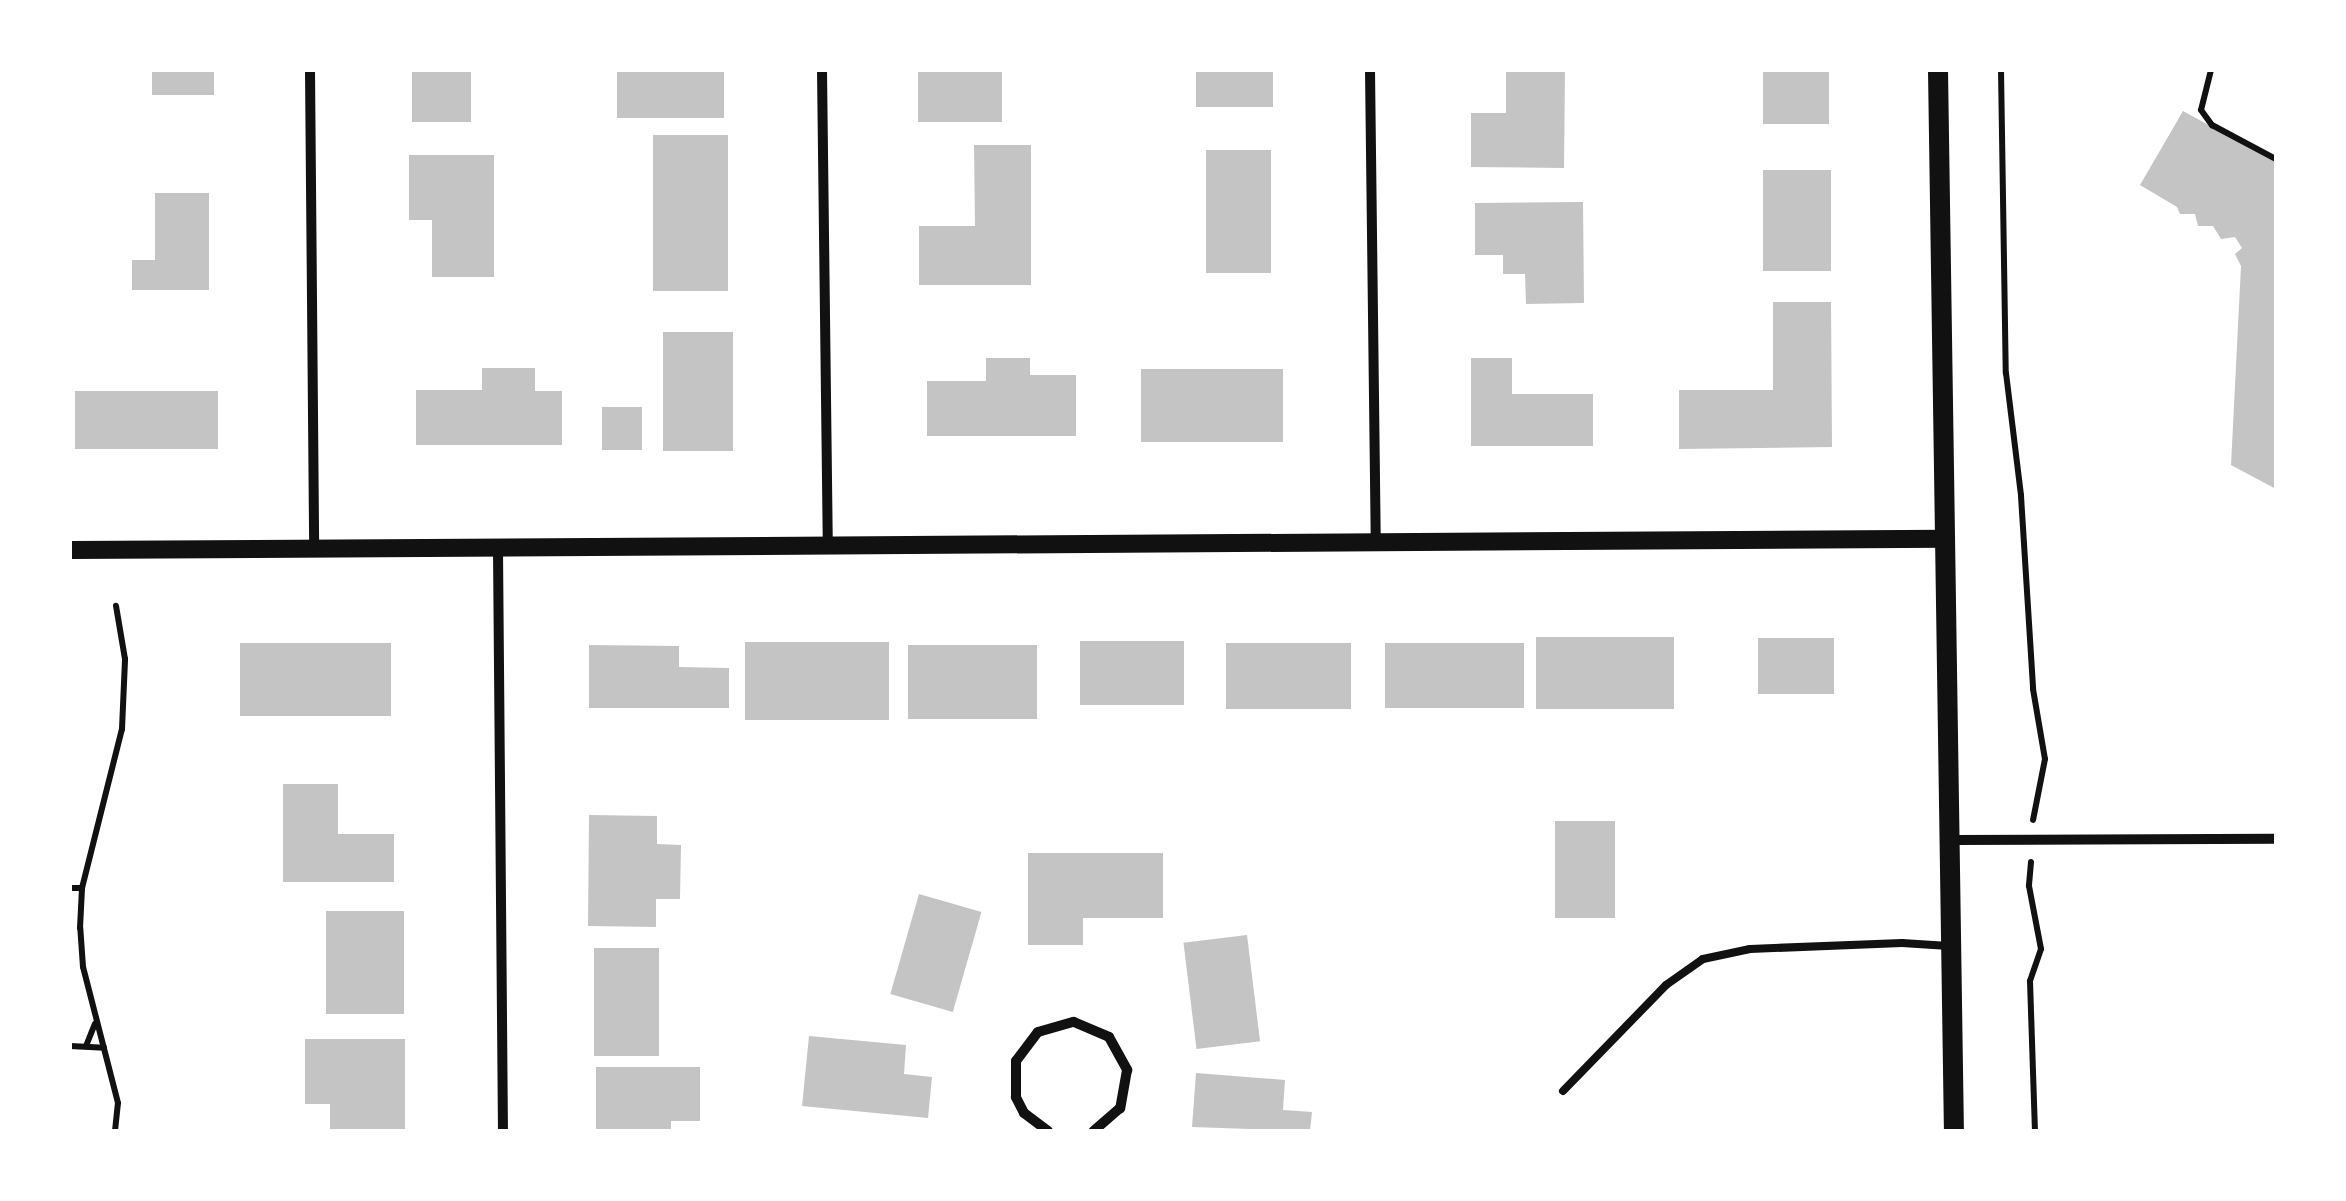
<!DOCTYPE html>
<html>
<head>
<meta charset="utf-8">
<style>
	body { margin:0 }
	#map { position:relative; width:2346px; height:1201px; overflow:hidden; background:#fff; font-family:Commissioner,sans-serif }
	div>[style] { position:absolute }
	.building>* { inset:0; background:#c4c4c4; transform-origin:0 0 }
	.path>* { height:6px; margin:-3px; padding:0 3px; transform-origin:3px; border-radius:3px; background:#111 }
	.service>* { height:8px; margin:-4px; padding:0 4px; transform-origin:4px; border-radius:4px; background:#111 }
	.minor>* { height:10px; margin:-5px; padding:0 5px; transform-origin:5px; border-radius:5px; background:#111 }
	.tertiary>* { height:18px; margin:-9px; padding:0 9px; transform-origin:9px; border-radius:9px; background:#111 }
	.secondary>* { height:20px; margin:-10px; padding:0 10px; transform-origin:10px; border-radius:10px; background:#111 }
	span { translate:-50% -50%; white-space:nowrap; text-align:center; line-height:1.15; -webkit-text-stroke:8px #fff; paint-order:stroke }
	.frame { position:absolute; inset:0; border:72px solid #fff; pointer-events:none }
</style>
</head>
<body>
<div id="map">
	<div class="building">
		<i style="left:152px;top:70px;width:62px;height:25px"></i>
		<i style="left:412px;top:70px;width:59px;height:52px"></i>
		<i style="left:617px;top:70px;width:107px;height:48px"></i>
		<i style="left:918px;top:70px;width:84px;height:52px"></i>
		<i style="left:1196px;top:70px;width:77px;height:37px"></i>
		<i style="clip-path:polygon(1506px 70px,1565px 70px,1564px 168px,1471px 167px,1471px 113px,1506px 113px)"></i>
		<i style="left:1763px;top:70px;width:66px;height:54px"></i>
		<i style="clip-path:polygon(2183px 111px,2276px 162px,2276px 489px,2231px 465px,2241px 266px,2235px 254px,2242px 248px,2235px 237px,2221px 239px,2213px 226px,2198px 226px,2195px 214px,2180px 214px,2177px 207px,2140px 185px)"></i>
		<i style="left:653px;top:135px;width:75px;height:156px"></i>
		<i style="clip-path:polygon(974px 145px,1031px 145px,1031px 285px,919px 285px,919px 226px,975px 226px)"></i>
		<i style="left:1206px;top:150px;width:65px;height:123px"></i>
		<i style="clip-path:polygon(409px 155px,494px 155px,494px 277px,432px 277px,432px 220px,409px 220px)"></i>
		<i style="left:1763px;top:170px;width:68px;height:101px"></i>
		<i style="clip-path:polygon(155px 193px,209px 193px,209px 290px,132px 290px,132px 260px,155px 260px)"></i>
		<i style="clip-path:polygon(1583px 202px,1584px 303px,1526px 304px,1525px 274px,1503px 274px,1503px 255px,1475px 255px,1475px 203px)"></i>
		<i style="clip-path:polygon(1773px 302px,1831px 302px,1832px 447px,1679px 449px,1679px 390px,1773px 390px)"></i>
		<i style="left:663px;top:332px;width:70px;height:119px"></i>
		<i style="clip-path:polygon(986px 358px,1030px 358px,1030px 375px,1076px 375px,1076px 436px,927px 436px,927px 381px,986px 381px)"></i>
		<i style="clip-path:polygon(1471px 358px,1512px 358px,1512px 394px,1593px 394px,1593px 446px,1471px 446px)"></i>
		<i style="clip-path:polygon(482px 368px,535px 368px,535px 391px,562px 391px,562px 445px,416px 445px,416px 390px,482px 390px)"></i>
		<i style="left:1141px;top:369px;width:142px;height:73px"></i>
		<i style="left:75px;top:391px;width:143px;height:58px"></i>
		<i style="left:602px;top:407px;width:40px;height:43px"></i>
		<i style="left:1536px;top:637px;width:138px;height:72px"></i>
		<i style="left:1758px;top:638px;width:76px;height:56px"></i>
		<i style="left:1080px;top:641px;width:104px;height:64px"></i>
		<i style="left:745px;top:642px;width:144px;height:78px"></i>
		<i style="left:240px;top:643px;width:151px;height:73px"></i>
		<i style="left:1226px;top:643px;width:125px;height:66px"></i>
		<i style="left:1385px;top:643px;width:139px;height:65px"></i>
		<i style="clip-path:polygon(589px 645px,679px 646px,679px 667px,729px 668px,729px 708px,589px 708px)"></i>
		<i style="left:908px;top:645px;width:129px;height:74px"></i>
		<i style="clip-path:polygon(283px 784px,338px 784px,338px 834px,394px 834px,394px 882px,283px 882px)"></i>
		<i style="clip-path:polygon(589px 815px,657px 816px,657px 844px,681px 845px,680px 899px,656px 899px,656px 927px,588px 926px)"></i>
		<i style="left:1555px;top:821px;width:60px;height:97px"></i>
		<i style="clip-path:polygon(1028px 853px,1163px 853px,1163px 918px,1083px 918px,1083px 945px,1028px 945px)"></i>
		<i style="left:919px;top:894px;width:65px;height:104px;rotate:16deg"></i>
		<i style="left:326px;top:911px;width:78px;height:103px"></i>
		<i style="left:1247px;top:935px;width:107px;height:64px;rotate:83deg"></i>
		<i style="left:594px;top:948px;width:65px;height:108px"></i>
		<i style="clip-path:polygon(809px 1036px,906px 1045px,904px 1074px,932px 1077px,928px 1118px,802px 1106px)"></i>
		<i style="clip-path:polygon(305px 1039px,405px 1039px,405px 1131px,330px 1131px,330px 1104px,305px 1104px)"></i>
		<i style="clip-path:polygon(596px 1067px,700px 1067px,700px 1121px,671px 1121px,671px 1131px,596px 1131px)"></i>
		<i style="clip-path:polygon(1196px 1073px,1285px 1080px,1283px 1110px,1312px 1112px,1310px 1131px,1192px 1127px)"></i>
	</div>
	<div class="path">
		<i style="left:2001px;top:70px;width:303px;rotate:89.1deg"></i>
		<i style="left:2006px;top:373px;width:124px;rotate:83deg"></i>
		<i style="left:2021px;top:496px;width:193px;rotate:86.4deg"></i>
		<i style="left:2033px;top:689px;width:71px;rotate:80.3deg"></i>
		<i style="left:2045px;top:759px;width:62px;rotate:101.1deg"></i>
		<i style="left:2211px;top:70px;width:41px;rotate:104deg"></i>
		<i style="left:2201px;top:110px;width:19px;rotate:54deg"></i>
		<i style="left:2212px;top:125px;width:72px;rotate:28deg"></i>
		<i style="left:2031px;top:862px;width:24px;rotate:95deg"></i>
		<i style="left:2029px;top:886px;width:64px;rotate:79.2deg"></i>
		<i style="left:2041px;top:949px;width:34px;rotate:109deg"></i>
		<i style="left:2030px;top:981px;width:150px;rotate:88.1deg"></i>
		<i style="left:70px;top:888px;width:12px"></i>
		<i style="left:70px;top:1046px;width:34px;rotate:3deg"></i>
		<i style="left:86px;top:1046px;width:24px;rotate:-68deg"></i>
		<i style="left:115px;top:1131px;width:28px;rotate:-84deg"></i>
		<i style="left:118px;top:1103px;width:140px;rotate:-104.4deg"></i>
		<i style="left:83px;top:967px;width:39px;rotate:-94deg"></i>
		<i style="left:80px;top:928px;width:40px;rotate:-87.1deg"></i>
		<i style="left:82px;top:888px;width:164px;rotate:-75.9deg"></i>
		<i style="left:122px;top:729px;width:70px;rotate:-87.5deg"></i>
		<i style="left:125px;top:659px;width:54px;rotate:-99.6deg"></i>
	</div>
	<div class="service">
		<i style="left:1563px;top:1091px;width:148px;rotate:-45.8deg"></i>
		<i style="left:1666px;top:985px;width:45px;rotate:-35.1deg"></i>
		<i style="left:1703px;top:959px;width:48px;rotate:-12deg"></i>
		<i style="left:1750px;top:949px;width:152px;rotate:-2.3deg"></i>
		<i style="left:1902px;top:943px;width:47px;rotate:3.7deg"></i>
	</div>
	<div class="minor">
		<i style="left:310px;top:70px;width:479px;rotate:89.5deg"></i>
		<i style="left:822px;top:70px;width:477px;rotate:89.3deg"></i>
		<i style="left:1370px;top:70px;width:474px;rotate:89.3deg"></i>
		<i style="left:498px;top:550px;width:581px;rotate:89.51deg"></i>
		<i style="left:1953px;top:840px;width:323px;rotate:-0.2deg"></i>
		<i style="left:1048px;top:1131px;width:30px;rotate:-143deg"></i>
		<i style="left:1024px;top:1113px;width:18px;rotate:-117deg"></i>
		<i style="left:1016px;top:1097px;width:36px;rotate:-90deg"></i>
		<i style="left:1016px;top:1061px;width:36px;rotate:-53deg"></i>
		<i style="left:1038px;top:1032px;width:37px;rotate:-16deg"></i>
		<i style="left:1074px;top:1022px;width:38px;rotate:23deg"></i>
		<i style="left:1109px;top:1037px;width:38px;rotate:61deg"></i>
		<i style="left:1127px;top:1070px;width:39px;rotate:100deg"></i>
		<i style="left:1120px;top:1108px;width:35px;rotate:139deg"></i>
	</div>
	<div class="tertiary">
		<i style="left:70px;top:550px;width:1875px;rotate:-0.34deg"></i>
	</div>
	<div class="secondary">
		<i style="left:1938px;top:70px;width:1061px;rotate:89.14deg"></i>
	</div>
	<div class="frame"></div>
</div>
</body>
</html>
